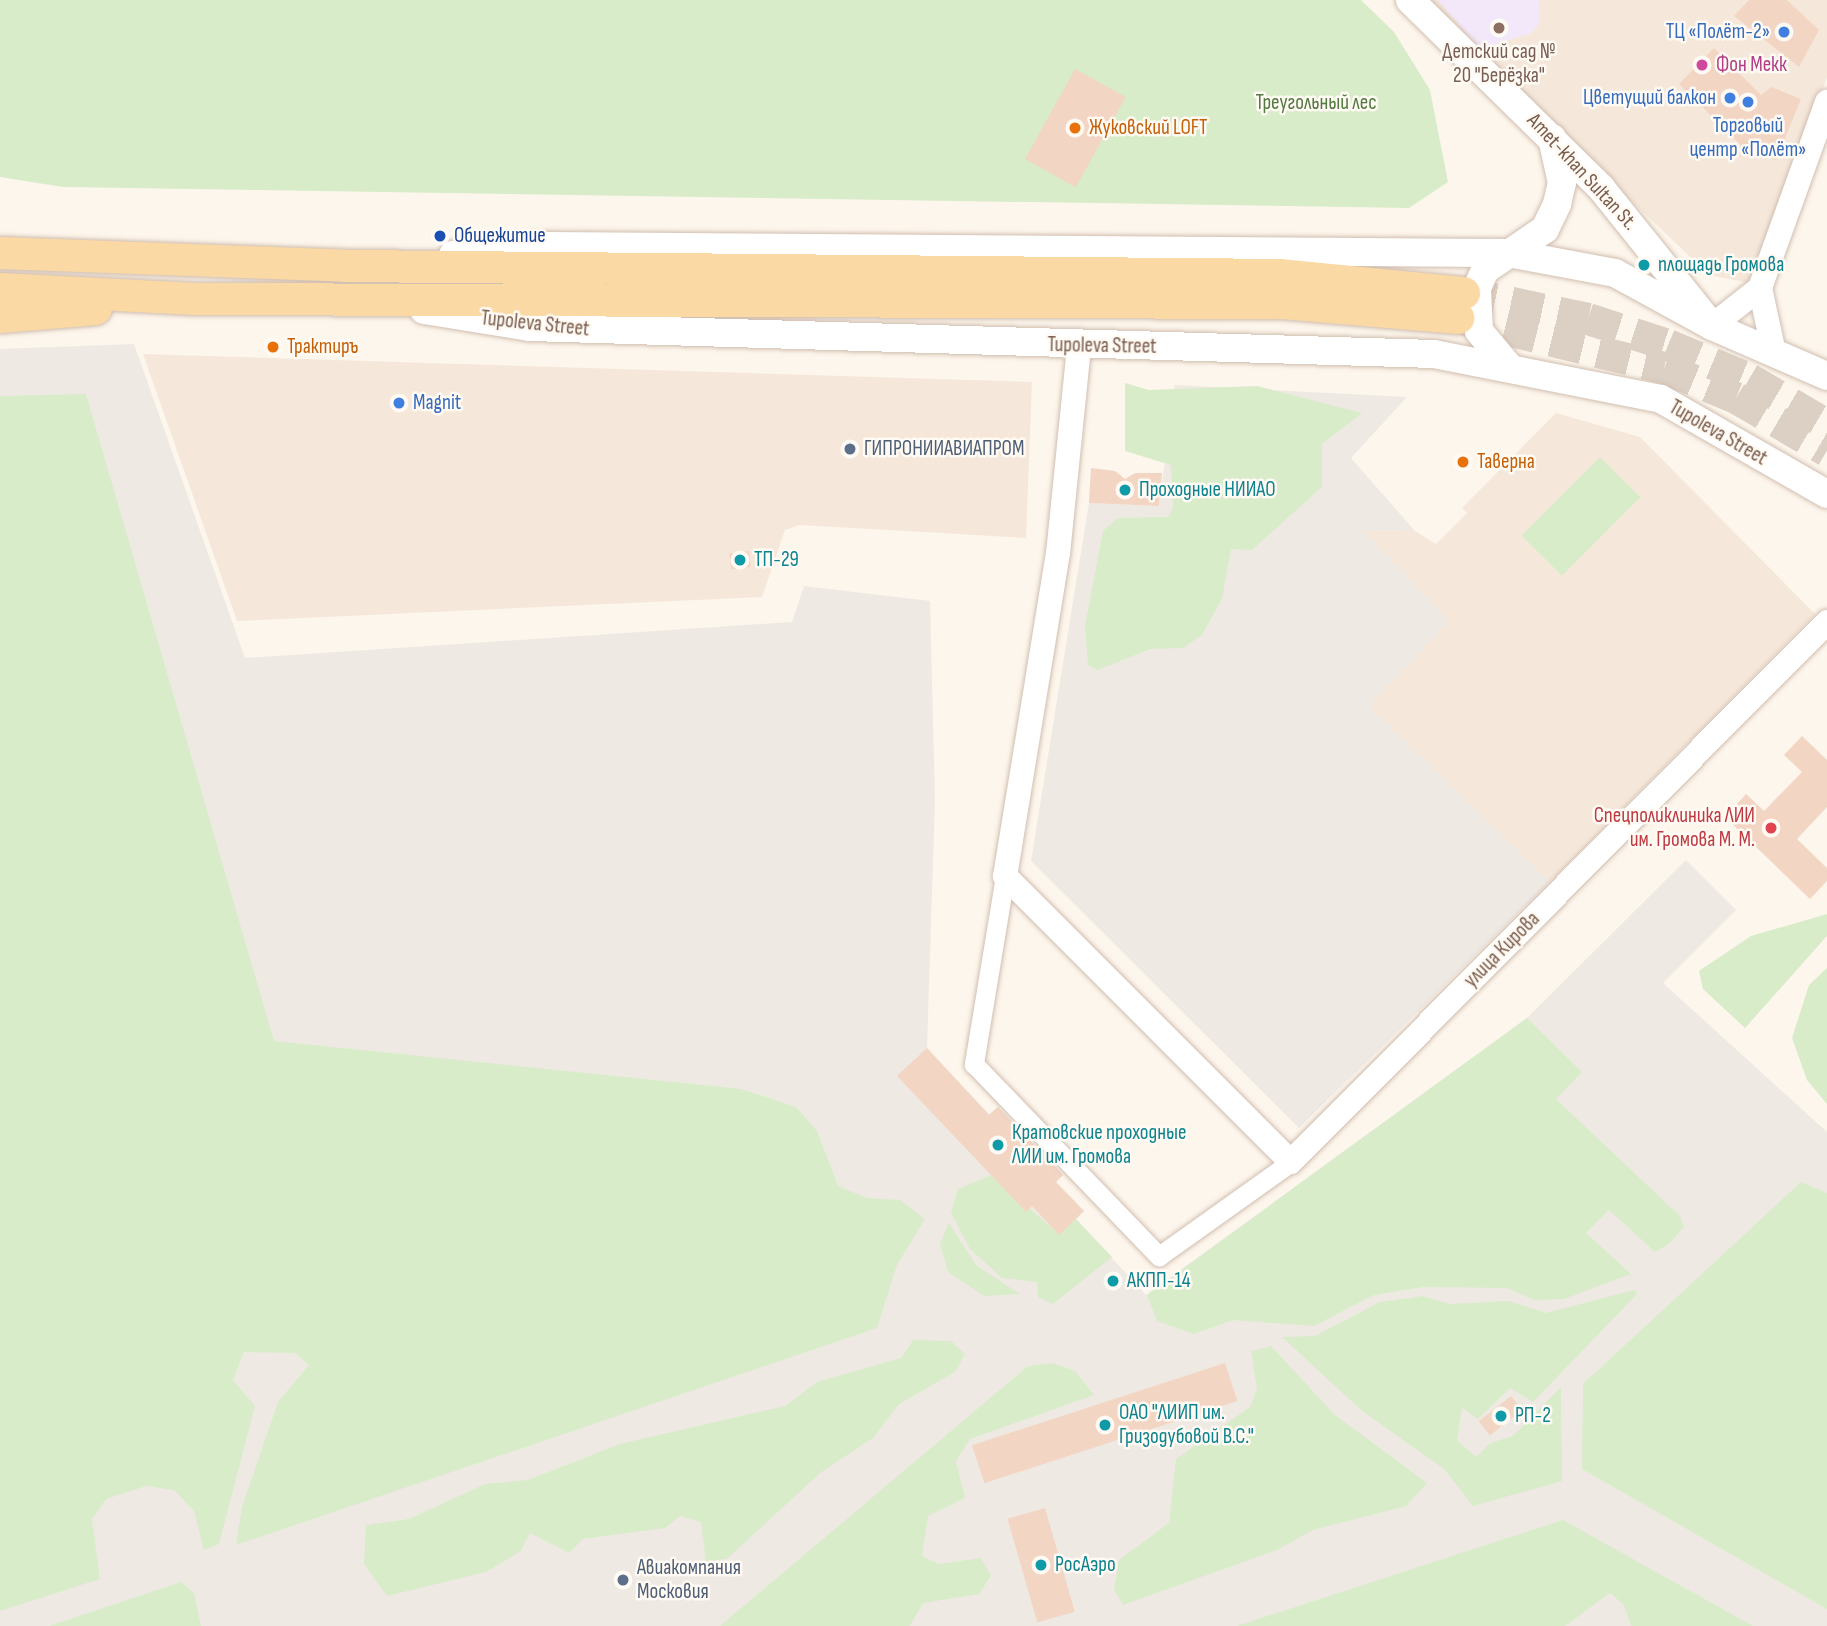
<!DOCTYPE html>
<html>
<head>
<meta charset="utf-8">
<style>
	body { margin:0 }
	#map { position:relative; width:1827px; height:1626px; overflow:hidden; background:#fdf6ec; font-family:"Sofia Sans Condensed",sans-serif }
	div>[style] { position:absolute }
	.residential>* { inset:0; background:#f5e8da }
	.industrial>* { inset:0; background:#efe9e4 }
	.education>* { inset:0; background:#f3e8fa }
	.green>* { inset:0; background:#d8ecc9; transform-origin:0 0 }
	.building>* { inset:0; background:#f3d5c3; transform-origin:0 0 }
	.primary-tunnel>* { height:32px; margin-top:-16px; transform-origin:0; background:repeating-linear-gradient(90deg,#dcd0c4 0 32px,transparent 0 48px) }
	.roads { filter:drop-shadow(0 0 2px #d1beb0) drop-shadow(0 0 2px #d1beb0) }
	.minor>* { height:19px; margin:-9.5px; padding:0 9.5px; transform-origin:9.5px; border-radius:9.5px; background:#fff }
	.tertiary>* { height:24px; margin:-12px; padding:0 12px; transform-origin:12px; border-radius:12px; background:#fff }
	.secondary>* { height:28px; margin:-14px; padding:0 14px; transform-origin:14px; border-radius:14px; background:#fff }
	.primary>* { height:32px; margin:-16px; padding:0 16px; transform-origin:16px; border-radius:16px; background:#fbd9a5 }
	.dots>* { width:19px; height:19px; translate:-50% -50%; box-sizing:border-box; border:4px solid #fffaf3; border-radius:50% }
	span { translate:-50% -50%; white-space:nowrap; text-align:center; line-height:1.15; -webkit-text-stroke:5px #fffaf3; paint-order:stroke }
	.shop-label { font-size:21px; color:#366cbe }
	.right { translate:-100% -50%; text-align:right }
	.left { translate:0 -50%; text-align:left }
	.education-label { font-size:21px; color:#785e54 }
	.hotel-label { font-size:21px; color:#b23c85 }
	.park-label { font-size:21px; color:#537a41 }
	.food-label { font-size:21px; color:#c56008 }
	.street-label { font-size:21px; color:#7a5c4d }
	.transit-label { font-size:21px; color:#164399 }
	.culture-label { font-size:21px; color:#0d838f }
	.service-label { font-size:21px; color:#4e5e75 }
	.health-label { font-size:21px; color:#be3a42 }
</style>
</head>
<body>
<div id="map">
	<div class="residential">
		<i style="clip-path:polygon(1421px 0,1827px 0,1827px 77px,1755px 284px,1709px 275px)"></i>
		<i style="clip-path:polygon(143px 354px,1032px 382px,1026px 538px,800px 525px,785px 530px,762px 597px,237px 621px)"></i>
		<i style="clip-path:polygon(1556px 413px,1640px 437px,1815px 614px,1550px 882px,1368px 706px,1449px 621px,1363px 530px,1415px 531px,1436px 544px,1467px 513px,1462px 508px)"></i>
	</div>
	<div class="industrial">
		<i style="clip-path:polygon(134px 344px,245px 658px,792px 622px,804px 586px,930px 601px,935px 800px,927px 1048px,989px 1114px,998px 1107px,1063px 1175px,1056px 1182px,1084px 1211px,1076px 1219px,1146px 1295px,1527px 1018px,1686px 860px,1736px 910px,1663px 983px,1827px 1132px,1827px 1626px,0 1626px,0 349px)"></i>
		<i style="clip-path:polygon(1175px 385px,1407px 397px,1351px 458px,1415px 531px,1363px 530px,1449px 621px,1369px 706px,1550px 882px,1299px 1128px,1031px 861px,1089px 503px,1159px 506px)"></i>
	</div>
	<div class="education">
		<i style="clip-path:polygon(1438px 0,1539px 0,1540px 22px,1532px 33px,1479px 49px)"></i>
	</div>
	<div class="green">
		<i style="clip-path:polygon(0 0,1361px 0,1394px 32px,1430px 90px,1448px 182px,1409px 208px,63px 187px,0 177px)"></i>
		<i style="clip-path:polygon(1125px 383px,1149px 390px,1257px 386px,1362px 413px,1322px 444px,1322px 487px,1252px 550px,1231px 549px,1222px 599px,1202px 635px,1183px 648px,1150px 649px,1098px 670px,1088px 665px,1085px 626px,1103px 531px,1118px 518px,1168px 517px,1173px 508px,1171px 465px,1125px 451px)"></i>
		<i style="clip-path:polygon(86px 394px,274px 1041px,741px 1089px,796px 1107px,817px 1131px,838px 1186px,867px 1198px,900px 1200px,925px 1219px,897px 1265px,877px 1328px,236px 1545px,242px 1507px,278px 1402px,309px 1365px,295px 1353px,244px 1352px,233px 1380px,255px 1406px,219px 1544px,204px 1550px,194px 1511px,174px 1490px,146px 1486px,106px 1499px,92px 1519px,100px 1579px,0 1611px,0 396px)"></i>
		<i style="left:1600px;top:457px;width:57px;height:111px;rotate:45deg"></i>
		<i style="clip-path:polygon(1827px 914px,1827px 936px,1745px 1028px,1703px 989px,1699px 971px,1751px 936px)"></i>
		<i style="clip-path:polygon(1827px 968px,1827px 1104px,1807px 1080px,1792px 1038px,1809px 985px)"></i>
		<i style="clip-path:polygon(1527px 1018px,1582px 1072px,1556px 1099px,1680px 1216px,1684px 1227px,1669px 1244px,1655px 1252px,1609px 1210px,1586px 1233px,1631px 1274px,1564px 1299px,1534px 1300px,1507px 1288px,1423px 1287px,1374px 1295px,1314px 1326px,1233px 1320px,1194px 1334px,1157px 1321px,1147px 1295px)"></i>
		<i style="clip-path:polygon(991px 1175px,1059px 1234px,1076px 1219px,1112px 1257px,1053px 1304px,1038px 1297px,1037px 1282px,1002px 1278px,970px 1249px,951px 1213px,958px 1189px)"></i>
		<i style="clip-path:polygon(1801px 1182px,1827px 1193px,1827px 1609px,1582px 1469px,1583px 1384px)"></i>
		<i style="clip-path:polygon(949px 1223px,976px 1265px,1020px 1294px,984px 1296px,948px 1272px,940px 1243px)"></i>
		<i style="clip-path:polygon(1634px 1290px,1638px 1293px,1533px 1402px,1510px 1388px,1478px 1419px,1462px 1408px,1457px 1440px,1476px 1457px,1490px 1443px,1513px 1436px,1561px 1387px,1562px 1481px,1473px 1506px,1444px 1469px,1362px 1411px,1282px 1337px,1315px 1336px,1380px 1302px,1423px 1296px,1449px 1304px,1509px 1301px,1546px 1313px)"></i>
		<i style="clip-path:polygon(913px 1340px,951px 1341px,965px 1354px,955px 1372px,899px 1404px,873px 1438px,820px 1473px,727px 1559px,706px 1561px,701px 1522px,680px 1516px,665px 1528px,583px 1539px,569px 1553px,530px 1533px,521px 1551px,486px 1572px,387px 1596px,364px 1564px,366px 1525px,409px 1519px,485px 1484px,528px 1480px,620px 1444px,785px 1406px,817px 1382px,901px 1358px)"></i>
		<i style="clip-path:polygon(1271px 1346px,1335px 1415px,1427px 1483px,1406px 1506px,1313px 1530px,1277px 1550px,1123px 1605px,1114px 1590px,1119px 1560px,1169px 1523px,1176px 1459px,1250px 1407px,1257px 1389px,1251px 1351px)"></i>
		<i style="clip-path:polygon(1052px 1363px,1075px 1371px,1094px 1395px,970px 1439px,956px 1461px,965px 1498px,928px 1516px,922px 1556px,939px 1564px,981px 1558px,991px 1576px,979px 1594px,923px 1603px,910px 1626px,720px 1626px,1028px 1366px)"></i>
		<i style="clip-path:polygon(1563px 1520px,1753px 1626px,1631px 1626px,1624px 1605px,1610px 1593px,1565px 1626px,1237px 1626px)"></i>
		<i style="clip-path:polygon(181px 1582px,194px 1593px,201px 1626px,49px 1626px)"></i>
	</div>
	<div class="building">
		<i style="clip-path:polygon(1749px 0,1787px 0,1819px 30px,1799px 67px,1734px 16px)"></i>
		<i style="clip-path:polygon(1714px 48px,1761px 95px,1771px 87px,1801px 99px,1776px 160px,1744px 148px,1679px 84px)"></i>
		<i style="left:1075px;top:69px;width:58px;height:103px;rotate:29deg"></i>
		<i style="clip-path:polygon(1091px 468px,1115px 471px,1125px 479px,1135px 473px,1162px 473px,1159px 506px,1089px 503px)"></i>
		<i style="left:749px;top:551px;width:16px;height:20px;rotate:83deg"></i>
		<i style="clip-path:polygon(1802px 736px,1827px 760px,1827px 807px,1797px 839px,1827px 868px,1827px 881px,1810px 899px,1725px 817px,1746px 794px,1764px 811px,1802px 772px,1784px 755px)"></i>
		<i style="clip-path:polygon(927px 1048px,989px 1115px,998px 1107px,1063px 1175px,1056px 1182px,1084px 1211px,1059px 1235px,1032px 1206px,1026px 1212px,897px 1076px)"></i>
		<i style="left:1225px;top:1363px;width:40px;height:266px;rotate:72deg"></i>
		<i style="left:1511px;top:1396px;width:18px;height:41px;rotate:52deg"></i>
		<i style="left:1045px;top:1508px;width:108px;height:39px;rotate:74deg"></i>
	</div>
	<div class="primary-tunnel">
		<i style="left:1464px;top:293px;width:127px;rotate:11.8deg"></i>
		<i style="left:1588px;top:319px;width:84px;rotate:18deg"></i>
		<i style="left:1668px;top:345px;width:88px;rotate:22.8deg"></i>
		<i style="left:1749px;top:379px;width:91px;rotate:30.5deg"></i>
		<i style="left:1458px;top:318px;width:212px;rotate:13.6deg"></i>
		<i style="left:1664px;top:368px;width:78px;rotate:22.6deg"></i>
		<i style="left:1736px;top:398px;width:105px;rotate:30.2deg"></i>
	</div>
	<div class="roads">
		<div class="minor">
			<i style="left:1005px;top:876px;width:191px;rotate:99.4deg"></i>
			<i style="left:974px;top:1064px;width:267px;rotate:46.1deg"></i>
			<i style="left:1159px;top:1256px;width:162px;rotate:-35.5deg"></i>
		</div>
		<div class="tertiary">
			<i style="left:1760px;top:288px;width:61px;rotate:77.8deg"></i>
			<i style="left:1712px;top:326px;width:61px;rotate:-38.4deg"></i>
			<i style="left:1760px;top:288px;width:198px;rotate:-70.2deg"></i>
			<i style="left:1079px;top:347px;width:207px;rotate:95.8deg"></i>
			<i style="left:1058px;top:553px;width:327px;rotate:99.3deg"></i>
			<i style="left:1005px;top:876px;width:404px;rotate:45deg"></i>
			<i style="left:1291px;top:1162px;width:761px;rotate:-45.21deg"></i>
		</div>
		<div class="secondary">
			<i style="left:1410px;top:0;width:268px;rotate:44.5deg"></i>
			<i style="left:1601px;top:188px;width:164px;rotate:51.2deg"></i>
			<i style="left:453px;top:255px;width:94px;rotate:-5.5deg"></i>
			<i style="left:547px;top:246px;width:961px;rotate:0.42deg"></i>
			<i style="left:1508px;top:253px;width:109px;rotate:10.6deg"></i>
			<i style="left:1615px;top:273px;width:111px;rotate:28.7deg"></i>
			<i style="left:1712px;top:326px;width:125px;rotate:23.5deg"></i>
			<i style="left:424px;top:310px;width:107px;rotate:9.1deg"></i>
			<i style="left:530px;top:327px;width:904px;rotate:1.71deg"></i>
			<i style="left:1434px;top:354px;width:231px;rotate:11.2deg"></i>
			<i style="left:1661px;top:399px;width:191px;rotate:29.8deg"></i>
			<i style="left:1510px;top:368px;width:48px;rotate:-130deg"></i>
			<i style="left:1479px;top:331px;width:43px;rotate:-92.7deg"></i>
			<i style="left:1477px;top:288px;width:20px;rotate:-66deg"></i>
			<i style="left:1485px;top:270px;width:73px;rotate:-34.3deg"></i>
			<i style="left:1545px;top:229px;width:28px;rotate:-64deg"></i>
			<i style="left:1557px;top:204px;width:22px;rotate:-77deg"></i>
			<i style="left:1562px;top:183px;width:46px;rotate:-102.5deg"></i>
		</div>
		<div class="primary">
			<i style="left:0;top:253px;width:347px;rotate:2.1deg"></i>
			<i style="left:347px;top:266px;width:933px;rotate:0.55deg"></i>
			<i style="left:1280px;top:275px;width:185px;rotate:5.6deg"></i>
			<i style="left:0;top:289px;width:196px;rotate:2.9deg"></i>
			<i style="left:196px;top:299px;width:1084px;rotate:0.21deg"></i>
			<i style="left:1280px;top:303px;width:179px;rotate:4.8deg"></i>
			<i style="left:0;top:317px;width:96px;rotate:-4.8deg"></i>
		</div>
	</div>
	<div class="dots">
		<i style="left:1499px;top:28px;background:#8d6e63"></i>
		<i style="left:1784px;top:32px;background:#3f7fe0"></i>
		<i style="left:1702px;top:65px;background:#d1479c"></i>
		<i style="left:1730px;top:98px;background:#3f7fe0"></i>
		<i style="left:1748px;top:102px;background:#3f7fe0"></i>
		<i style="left:1075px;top:128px;background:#e8710a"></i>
		<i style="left:440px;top:236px;background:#1a4fb4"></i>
		<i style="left:1644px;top:265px;background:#0f9aa8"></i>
		<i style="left:273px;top:347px;background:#e8710a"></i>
		<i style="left:399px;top:403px;background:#3f7fe0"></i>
		<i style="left:850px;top:449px;background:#5c6f8a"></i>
		<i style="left:1463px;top:462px;background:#e8710a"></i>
		<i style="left:1125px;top:490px;background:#0f9aa8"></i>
		<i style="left:740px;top:560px;background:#0f9aa8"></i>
		<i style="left:1771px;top:828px;background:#e0444e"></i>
		<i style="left:998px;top:1145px;background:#0f9aa8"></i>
		<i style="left:1113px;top:1281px;background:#0f9aa8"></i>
		<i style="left:1501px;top:1416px;background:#0f9aa8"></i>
		<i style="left:1105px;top:1425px;background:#0f9aa8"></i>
		<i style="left:1041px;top:1565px;background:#0f9aa8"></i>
		<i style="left:623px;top:1580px;background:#5c6f8a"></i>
	</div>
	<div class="shop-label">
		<span class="right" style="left:1770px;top:32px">ТЦ «Полёт-2»</span>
		<span class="right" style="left:1716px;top:98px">Цветущий балкон</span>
		<span style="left:1748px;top:138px">Торговый<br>центр «Полёт»</span>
		<span class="left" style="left:413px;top:403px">Magnit</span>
	</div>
	<div class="education-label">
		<span style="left:1499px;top:64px">Детский сад №<br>20 "Берёзка"</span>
	</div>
	<div class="hotel-label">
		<span class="left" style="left:1716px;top:65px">Фон Мекк</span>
	</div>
	<div class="park-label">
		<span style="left:1316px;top:103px">Треугольный лес</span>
	</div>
	<div class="food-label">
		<span class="left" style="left:1089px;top:128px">Жуковский LOFT</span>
		<span class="left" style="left:287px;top:347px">Трактиръ</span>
		<span class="left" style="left:1477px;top:462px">Таверна</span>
	</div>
	<div class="street-label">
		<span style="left:1582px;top:172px;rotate:47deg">Amet-khan Sultan St.</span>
		<span style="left:535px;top:324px;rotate:6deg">Tupoleva Street</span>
		<span style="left:1102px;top:346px;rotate:1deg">Tupoleva Street</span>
		<span style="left:1718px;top:433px;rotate:30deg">Tupoleva Street</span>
		<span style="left:1502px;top:950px;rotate:-45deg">улица Кирова</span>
	</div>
	<div class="transit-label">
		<span class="left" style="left:454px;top:236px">Общежитие</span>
	</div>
	<div class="culture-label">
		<span class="left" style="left:1658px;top:265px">площадь Громова</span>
		<span class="left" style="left:1139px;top:490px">Проходные НИИАО</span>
		<span class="left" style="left:754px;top:560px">ТП-29</span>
		<span class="left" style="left:1012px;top:1145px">Кратовские проходные<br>ЛИИ им. Громова</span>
		<span class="left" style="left:1127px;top:1281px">АКПП-14</span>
		<span class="left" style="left:1119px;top:1425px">ОАО "ЛИИП им.<br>Гризодубовой В.С."</span>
		<span class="left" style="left:1515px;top:1416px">РП-2</span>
		<span class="left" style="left:1055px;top:1565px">РосАэро</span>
	</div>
	<div class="service-label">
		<span class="left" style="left:864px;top:449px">ГИПРОНИИАВИАПРОМ</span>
		<span class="left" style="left:637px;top:1580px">Авиакомпания<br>Московия</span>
	</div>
	<div class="health-label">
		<span class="right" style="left:1755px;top:828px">Спецполиклиника ЛИИ<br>им. Громова М. М.</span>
	</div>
</div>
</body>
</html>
